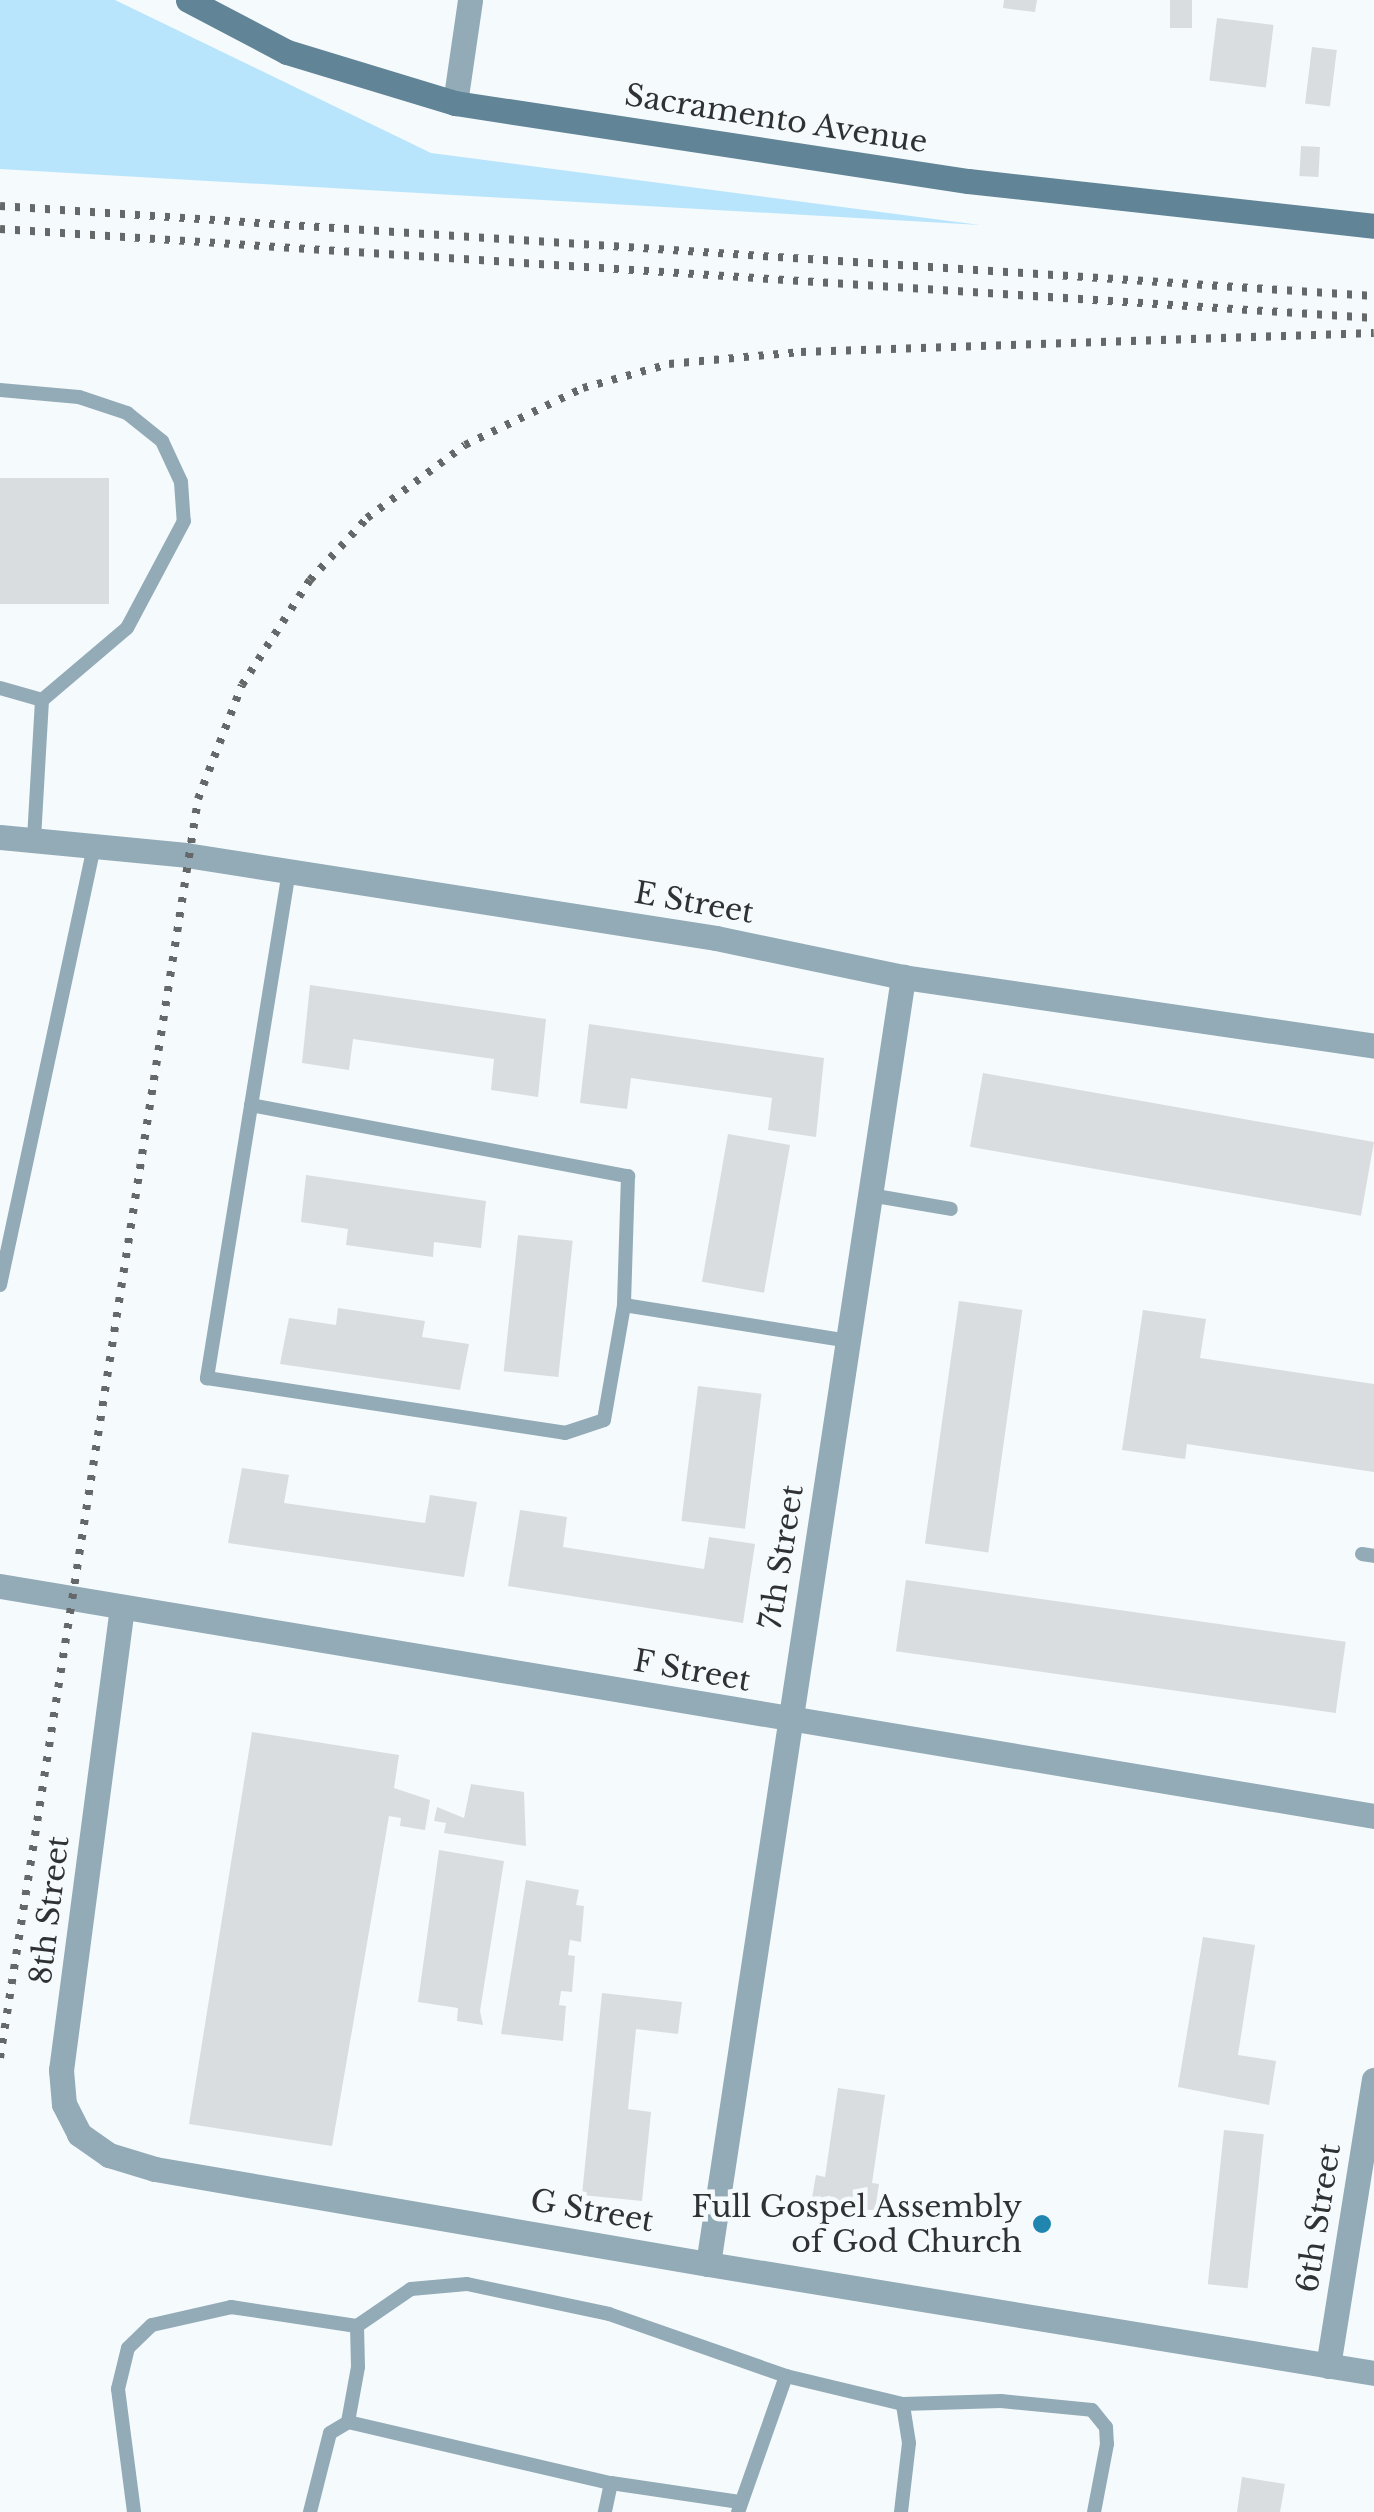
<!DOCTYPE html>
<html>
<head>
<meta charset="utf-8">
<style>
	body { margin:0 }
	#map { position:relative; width:1374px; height:2512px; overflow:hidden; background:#f5fafd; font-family:"Libre Baskerville",serif }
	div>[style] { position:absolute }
	.green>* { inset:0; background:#b9e5fc }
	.building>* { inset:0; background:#d9dde0; transform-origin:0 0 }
	.service>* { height:14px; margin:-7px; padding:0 7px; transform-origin:7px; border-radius:7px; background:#93abb7 }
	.minor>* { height:25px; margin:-12.5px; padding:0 12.5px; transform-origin:12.5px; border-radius:12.5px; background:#93abb7 }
	.secondary>* { height:25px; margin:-12.5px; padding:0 12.5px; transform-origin:12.5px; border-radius:12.5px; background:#618496 }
	.rail>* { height:8px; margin-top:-4px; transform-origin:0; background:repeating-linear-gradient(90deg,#656869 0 5px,transparent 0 15px) }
	.dots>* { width:28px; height:28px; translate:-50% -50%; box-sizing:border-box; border:5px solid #f5fafd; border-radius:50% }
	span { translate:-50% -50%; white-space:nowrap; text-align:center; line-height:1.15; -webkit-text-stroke:9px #f5fafd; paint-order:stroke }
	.street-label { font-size:30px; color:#2f3132 }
	.poi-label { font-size:30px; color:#2f3132 }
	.right { translate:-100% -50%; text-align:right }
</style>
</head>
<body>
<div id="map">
	<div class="green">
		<i style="clip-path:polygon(0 0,115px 0,431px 153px,980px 225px,0 169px)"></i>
	</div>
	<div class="building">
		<i style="clip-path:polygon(1004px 0,1037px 0,1035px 12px,1003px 8px)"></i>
		<i style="left:1170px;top:0;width:22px;height:28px"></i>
		<i style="left:1217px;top:18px;width:57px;height:63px;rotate:7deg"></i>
		<i style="left:1312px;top:47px;width:25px;height:57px;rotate:7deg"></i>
		<i style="left:1301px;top:146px;width:19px;height:30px;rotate:3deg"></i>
		<i style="left:0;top:478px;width:109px;height:126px"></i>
		<i style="clip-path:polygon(310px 985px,546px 1019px,538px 1097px,491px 1090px,494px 1059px,353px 1039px,349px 1070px,302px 1063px)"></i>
		<i style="clip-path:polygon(589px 1024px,824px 1058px,816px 1137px,768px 1130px,772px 1098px,631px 1078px,627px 1109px,580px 1103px)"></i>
		<i style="left:983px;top:1073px;width:397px;height:75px;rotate:10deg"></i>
		<i style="left:728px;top:1134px;width:63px;height:150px;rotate:10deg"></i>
		<i style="clip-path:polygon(306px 1175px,486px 1201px,481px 1248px,434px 1242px,433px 1257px,346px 1245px,348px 1229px,301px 1222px)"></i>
		<i style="left:518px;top:1235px;width:55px;height:137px;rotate:6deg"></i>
		<i style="left:959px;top:1301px;width:64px;height:245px;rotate:8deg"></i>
		<i style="clip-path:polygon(338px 1308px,425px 1321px,422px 1337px,469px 1344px,460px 1390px,280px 1364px,289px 1318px,336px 1325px)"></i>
		<i style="clip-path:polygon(1143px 1310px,1206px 1319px,1200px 1358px,1374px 1384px,1374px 1472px,1187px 1444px,1185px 1459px,1122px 1450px)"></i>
		<i style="left:698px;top:1386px;width:64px;height:136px;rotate:7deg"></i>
		<i style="clip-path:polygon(242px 1468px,289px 1475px,284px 1503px,425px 1523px,430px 1495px,477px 1502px,464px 1577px,228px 1543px)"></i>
		<i style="clip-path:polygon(520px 1510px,567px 1517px,563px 1547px,704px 1569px,709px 1537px,755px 1544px,743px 1623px,508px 1586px)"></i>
		<i style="left:906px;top:1580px;width:444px;height:72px;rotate:8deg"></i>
		<i style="clip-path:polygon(252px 1732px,399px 1755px,394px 1788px,430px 1800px,425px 1830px,400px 1826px,401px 1818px,389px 1816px,332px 2146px,189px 2124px)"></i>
		<i style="clip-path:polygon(471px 1784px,524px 1792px,526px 1846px,444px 1833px,446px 1823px,434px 1821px,437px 1807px,464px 1818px)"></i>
		<i style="clip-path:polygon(439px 1850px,504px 1861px,480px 2011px,483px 2025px,457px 2021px,458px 2008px,418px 2002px)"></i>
		<i style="clip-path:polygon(526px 1880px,579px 1890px,576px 1905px,584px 1906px,581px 1942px,570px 1940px,568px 1955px,575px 1956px,572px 1992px,561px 1991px,559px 2005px,566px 2006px,563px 2041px,501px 2034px)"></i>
		<i style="clip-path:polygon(1203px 1937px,1255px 1945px,1238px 2055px,1276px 2061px,1269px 2105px,1178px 2087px)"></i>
		<i style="clip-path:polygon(602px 1993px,682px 2002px,678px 2034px,636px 2029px,628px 2109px,651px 2112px,642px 2201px,582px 2195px)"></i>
		<i style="clip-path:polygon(838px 2088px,885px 2095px,872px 2183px,879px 2184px,875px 2210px,832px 2209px,834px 2201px,812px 2198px,816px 2175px,825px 2177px)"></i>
		<i style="left:1224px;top:2130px;width:40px;height:155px;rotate:6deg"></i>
		<i style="clip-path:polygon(1242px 2477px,1285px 2484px,1280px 2512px,1237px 2512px)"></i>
	</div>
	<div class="service">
		<i style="left:0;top:390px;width:79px;rotate:5.1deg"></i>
		<i style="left:79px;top:397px;width:51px;rotate:18.4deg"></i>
		<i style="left:127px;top:413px;width:45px;rotate:38.7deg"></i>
		<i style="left:162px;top:441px;width:45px;rotate:65.1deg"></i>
		<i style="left:181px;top:482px;width:39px;rotate:86deg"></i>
		<i style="left:184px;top:521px;width:121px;rotate:118deg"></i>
		<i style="left:127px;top:628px;width:111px;rotate:139.7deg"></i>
		<i style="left:42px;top:700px;width:139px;rotate:93.3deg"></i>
		<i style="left:0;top:688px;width:44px;rotate:15.9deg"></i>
		<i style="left:289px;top:871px;width:514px;rotate:99.19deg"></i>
		<i style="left:207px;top:1378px;width:362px;rotate:8.7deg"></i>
		<i style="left:565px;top:1433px;width:41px;rotate:-18.4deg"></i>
		<i style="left:604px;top:1420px;width:117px;rotate:-80.1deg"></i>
		<i style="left:624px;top:1305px;width:227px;rotate:9.1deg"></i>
		<i style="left:251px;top:1105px;width:384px;rotate:10.7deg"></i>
		<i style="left:628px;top:1176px;width:129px;rotate:91.8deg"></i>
		<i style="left:870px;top:1195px;width:82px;rotate:9.8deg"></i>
		<i style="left:0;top:1285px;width:450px;rotate:-77.9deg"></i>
		<i style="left:1362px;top:1554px;width:12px;rotate:9deg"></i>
		<i style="left:357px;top:2326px;width:65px;rotate:-34.4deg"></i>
		<i style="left:411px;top:2289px;width:56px;rotate:-5.1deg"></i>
		<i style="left:467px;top:2284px;width:145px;rotate:11.9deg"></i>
		<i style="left:609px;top:2314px;width:188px;rotate:19.3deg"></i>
		<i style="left:786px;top:2376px;width:144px;rotate:109.4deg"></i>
		<i style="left:786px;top:2376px;width:120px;rotate:13.5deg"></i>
		<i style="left:903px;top:2404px;width:98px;rotate:-1.8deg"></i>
		<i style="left:1001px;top:2401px;width:91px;rotate:5.6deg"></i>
		<i style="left:1092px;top:2410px;width:22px;rotate:51deg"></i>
		<i style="left:1106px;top:2427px;width:17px;rotate:87deg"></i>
		<i style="left:1107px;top:2444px;width:69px;rotate:100.8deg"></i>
		<i style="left:611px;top:2483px;width:130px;rotate:8.4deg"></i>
		<i style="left:134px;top:2512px;width:124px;rotate:-97.4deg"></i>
		<i style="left:118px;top:2389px;width:42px;rotate:-76.3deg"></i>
		<i style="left:128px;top:2348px;width:33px;rotate:-44deg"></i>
		<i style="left:152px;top:2325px;width:81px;rotate:-12.8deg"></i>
		<i style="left:231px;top:2307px;width:127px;rotate:8.6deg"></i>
		<i style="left:357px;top:2326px;width:41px;rotate:88.6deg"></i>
		<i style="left:358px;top:2367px;width:56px;rotate:100.3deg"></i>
		<i style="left:310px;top:2512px;width:81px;rotate:-75.8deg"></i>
		<i style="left:330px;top:2433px;width:21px;rotate:-31deg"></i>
		<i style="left:348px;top:2422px;width:270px;rotate:13.1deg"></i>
		<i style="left:611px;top:2483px;width:30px;rotate:102deg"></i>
		<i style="left:901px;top:2512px;width:69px;rotate:-83.4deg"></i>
		<i style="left:909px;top:2443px;width:39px;rotate:-99deg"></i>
	</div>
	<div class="minor">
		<i style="left:455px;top:103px;width:104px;rotate:-81.7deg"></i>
		<i style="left:0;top:837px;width:187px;rotate:5.5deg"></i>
		<i style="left:186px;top:855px;width:536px;rotate:8.9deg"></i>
		<i style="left:716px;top:938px;width:191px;rotate:11.8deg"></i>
		<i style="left:903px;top:977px;width:476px;rotate:8.3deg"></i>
		<i style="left:0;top:1586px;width:1393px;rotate:9.5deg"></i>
		<i style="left:122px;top:1607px;width:467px;rotate:97.5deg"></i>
		<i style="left:61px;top:2070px;width:34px;rotate:85deg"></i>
		<i style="left:64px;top:2104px;width:34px;rotate:63deg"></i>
		<i style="left:79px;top:2134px;width:37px;rotate:35deg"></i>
		<i style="left:109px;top:2155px;width:48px;rotate:16.9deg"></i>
		<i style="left:155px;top:2169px;width:561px;rotate:9.75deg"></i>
		<i style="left:708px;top:2264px;width:675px;rotate:9.29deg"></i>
		<i style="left:708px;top:2264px;width:1302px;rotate:-81.38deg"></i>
		<i style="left:1328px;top:2366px;width:290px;rotate:-80.9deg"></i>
	</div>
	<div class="secondary">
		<i style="left:188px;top:0;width:112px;rotate:27.7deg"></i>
		<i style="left:287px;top:52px;width:176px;rotate:16.9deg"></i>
		<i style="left:455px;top:103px;width:519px;rotate:8.65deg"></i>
		<i style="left:968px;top:181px;width:408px;rotate:6.3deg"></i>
	</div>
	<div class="rail">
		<i style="left:0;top:206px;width:1377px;rotate:3.75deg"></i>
		<i style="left:0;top:229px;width:1377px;rotate:3.71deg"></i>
		<i style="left:0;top:2058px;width:1274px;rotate:-81.06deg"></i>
		<i style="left:198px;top:799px;width:122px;rotate:-68.9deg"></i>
		<i style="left:242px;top:685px;width:125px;rotate:-57.1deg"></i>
		<i style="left:310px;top:580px;width:84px;rotate:-47.4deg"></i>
		<i style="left:367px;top:518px;width:122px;rotate:-36.7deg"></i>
		<i style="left:465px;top:445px;width:131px;rotate:-25.8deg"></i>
		<i style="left:583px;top:388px;width:89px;rotate:-15.6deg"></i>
		<i style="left:669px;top:364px;width:133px;rotate:-5.2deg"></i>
		<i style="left:801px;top:352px;width:573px;rotate:-1.9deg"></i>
	</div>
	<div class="dots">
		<i style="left:1042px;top:2224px;background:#2086b0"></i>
	</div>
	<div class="street-label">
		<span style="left:776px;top:119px;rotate:9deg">Sacramento Avenue</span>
		<span style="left:694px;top:903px;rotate:10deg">E Street</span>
		<span style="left:782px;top:1557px;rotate:-81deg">7th Street</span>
		<span style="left:692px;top:1671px;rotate:10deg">F Street</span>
		<span style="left:50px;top:1910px;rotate:-83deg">8th Street</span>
		<span style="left:592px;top:2211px;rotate:10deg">G Street</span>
		<span style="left:1319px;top:2218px;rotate:-81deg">6th Street</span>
	</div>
	<div class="poi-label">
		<span class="right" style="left:1022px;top:2224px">Full Gospel Assembly<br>of God Church</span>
	</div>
</div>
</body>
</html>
